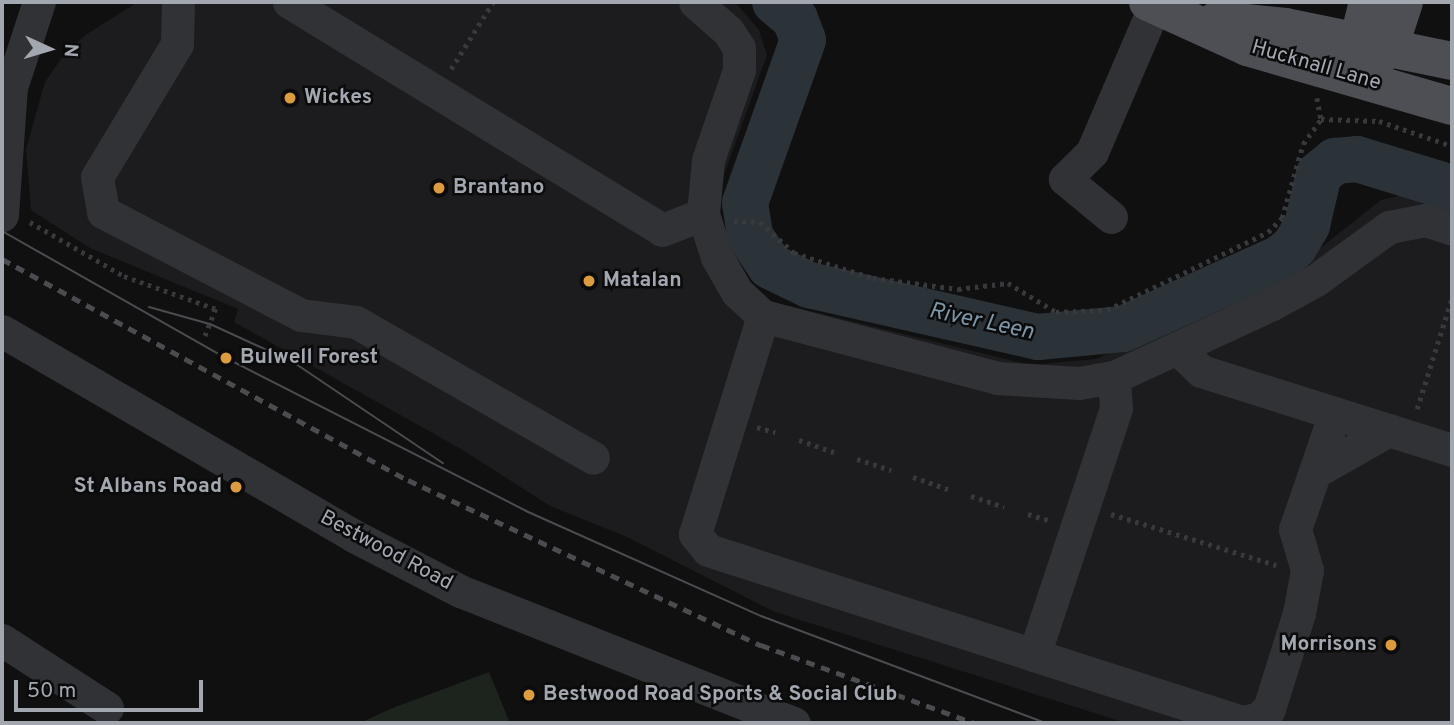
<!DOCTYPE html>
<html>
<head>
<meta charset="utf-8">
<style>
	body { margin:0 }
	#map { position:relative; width:1454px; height:725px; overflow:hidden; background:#101011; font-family:Overpass,sans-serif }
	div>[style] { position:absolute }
	.built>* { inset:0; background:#1c1c1e }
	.green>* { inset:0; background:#1d231d }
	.river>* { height:46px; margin:-23px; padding:0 23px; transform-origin:23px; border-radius:23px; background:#2b3238 }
	.path>* { height:4.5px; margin-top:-2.25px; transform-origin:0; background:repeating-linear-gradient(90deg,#37393c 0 3.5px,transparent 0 8.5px) }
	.minor>* { height:33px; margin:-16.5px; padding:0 16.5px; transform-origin:16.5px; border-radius:16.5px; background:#313235 }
	.major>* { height:38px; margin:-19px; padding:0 19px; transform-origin:19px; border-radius:19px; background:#4d4f54 }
	.tram>* { height:2px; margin:-1px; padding:0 1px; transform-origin:1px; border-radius:1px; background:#4a4c50 }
	.rail>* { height:5px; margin-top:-2.5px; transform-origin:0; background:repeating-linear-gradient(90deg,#4a4c50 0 9px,transparent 0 16px) }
	.dots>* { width:19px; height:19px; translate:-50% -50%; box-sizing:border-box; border:4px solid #0b0b0c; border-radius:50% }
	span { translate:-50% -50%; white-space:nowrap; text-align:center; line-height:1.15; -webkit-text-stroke:5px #0b0b0c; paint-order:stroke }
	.street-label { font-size:21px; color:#a2a7b0 }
	.poi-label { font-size:21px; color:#a2a7b0; font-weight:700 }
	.left { translate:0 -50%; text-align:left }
	.right { translate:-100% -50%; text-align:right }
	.water-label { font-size:23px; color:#7d96a8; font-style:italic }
	.frame { position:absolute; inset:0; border:4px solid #a2a7b0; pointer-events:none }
	.north { position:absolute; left:14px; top:14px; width:70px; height:70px; -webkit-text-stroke:5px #0b0b0c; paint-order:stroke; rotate:94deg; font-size:19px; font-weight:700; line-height:28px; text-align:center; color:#a2a7b0 }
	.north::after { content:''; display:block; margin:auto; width:24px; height:32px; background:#a2a7b0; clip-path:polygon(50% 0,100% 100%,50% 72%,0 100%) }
	.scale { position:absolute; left:14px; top:680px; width:189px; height:32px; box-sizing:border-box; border:4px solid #a2a7b0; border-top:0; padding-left:9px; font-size:21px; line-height:24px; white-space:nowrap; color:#a2a7b0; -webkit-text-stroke:5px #0b0b0c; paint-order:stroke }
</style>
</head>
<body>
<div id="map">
	<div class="built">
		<i style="clip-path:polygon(138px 2px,735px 2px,759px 30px,767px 55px,716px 197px,716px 221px,745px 288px,765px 300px,1030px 365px,1096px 359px,1309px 257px,1381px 200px,1407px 194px,1452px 205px,1452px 723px,1126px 723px,775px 612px,627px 537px,550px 506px,463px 450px,234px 322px,238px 309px,90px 248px,31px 210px,26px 149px,45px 82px,65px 53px,87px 34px)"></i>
	</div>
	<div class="green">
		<i style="clip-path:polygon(489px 672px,510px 723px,360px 723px,390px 709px)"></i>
	</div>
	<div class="river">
		<i style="left:775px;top:2px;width:26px;rotate:40deg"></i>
		<i style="left:795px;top:19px;width:22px;rotate:69deg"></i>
		<i style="left:803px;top:40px;width:173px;rotate:109.6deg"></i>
		<i style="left:745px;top:203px;width:33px;rotate:81deg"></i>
		<i style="left:750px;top:236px;width:36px;rotate:56deg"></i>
		<i style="left:770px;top:266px;width:43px;rotate:26deg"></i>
		<i style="left:809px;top:285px;width:235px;rotate:12.8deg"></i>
		<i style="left:1038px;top:337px;width:85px;rotate:-5.4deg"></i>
		<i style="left:1123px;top:329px;width:172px;rotate:-24.3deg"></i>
		<i style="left:1280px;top:258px;width:18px;rotate:-38deg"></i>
		<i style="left:1294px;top:247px;width:26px;rotate:-59deg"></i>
		<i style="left:1307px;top:225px;width:52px;rotate:-76.8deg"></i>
		<i style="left:1319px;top:174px;width:21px;rotate:-39deg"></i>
		<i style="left:1335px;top:161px;width:22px;rotate:-5deg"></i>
		<i style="left:1357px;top:159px;width:99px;rotate:17deg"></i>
	</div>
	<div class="path">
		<i style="left:451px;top:69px;width:79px;rotate:-57.9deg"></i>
		<i style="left:1317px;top:98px;width:21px;rotate:79deg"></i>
		<i style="left:1321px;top:119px;width:58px;rotate:2deg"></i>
		<i style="left:1379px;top:121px;width:77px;rotate:18.9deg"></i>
		<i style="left:734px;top:221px;width:26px;rotate:2deg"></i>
		<i style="left:760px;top:222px;width:46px;rotate:42.4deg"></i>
		<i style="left:794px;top:253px;width:83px;rotate:17.6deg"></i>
		<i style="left:873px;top:278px;width:86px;rotate:7.4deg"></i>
		<i style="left:958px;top:289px;width:50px;rotate:-6.8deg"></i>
		<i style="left:1008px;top:283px;width:56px;rotate:31.1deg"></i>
		<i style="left:1056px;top:312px;width:51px;rotate:-2.2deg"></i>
		<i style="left:1107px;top:310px;width:179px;rotate:-25.8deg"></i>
		<i style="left:1268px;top:232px;width:20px;rotate:-45deg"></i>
		<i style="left:1282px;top:218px;width:77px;rotate:-74.2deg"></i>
		<i style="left:1303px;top:144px;width:31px;rotate:-54deg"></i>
		<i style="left:30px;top:222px;width:108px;rotate:29.9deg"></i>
		<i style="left:124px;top:276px;width:98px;rotate:19.7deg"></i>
		<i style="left:216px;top:309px;width:32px;rotate:112deg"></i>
		<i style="left:1417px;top:409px;width:117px;rotate:-72.6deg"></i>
		<i style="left:757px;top:427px;width:19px;rotate:16deg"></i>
		<i style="left:799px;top:440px;width:37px;rotate:19deg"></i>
		<i style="left:857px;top:459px;width:36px;rotate:18deg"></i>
		<i style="left:913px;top:477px;width:37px;rotate:19deg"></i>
		<i style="left:971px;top:496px;width:35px;rotate:18deg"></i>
		<i style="left:1028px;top:514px;width:24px;rotate:17deg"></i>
		<i style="left:1111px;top:514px;width:173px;rotate:17.2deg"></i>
	</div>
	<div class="minor">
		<i style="left:178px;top:2px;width:42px;rotate:91.4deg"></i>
		<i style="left:177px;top:44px;width:155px;rotate:121deg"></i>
		<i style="left:97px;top:177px;width:36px;rotate:80deg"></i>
		<i style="left:103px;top:212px;width:223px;rotate:27.5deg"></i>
		<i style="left:301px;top:315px;width:55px;rotate:7.3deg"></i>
		<i style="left:356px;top:322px;width:273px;rotate:29.8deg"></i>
		<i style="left:289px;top:2px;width:437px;rotate:31.4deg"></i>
		<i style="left:662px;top:230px;width:44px;rotate:-21.3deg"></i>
		<i style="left:695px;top:2px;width:44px;rotate:41.3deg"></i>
		<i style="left:728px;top:31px;width:20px;rotate:57deg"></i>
		<i style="left:739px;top:48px;width:22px;rotate:90deg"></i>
		<i style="left:739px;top:70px;width:95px;rotate:109deg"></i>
		<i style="left:708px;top:160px;width:54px;rotate:95.3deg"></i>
		<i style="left:703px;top:214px;width:45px;rotate:72deg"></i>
		<i style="left:717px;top:257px;width:40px;rotate:60.3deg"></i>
		<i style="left:737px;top:292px;width:35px;rotate:43deg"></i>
		<i style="left:2px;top:215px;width:128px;rotate:-86deg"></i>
		<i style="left:11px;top:87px;width:89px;rotate:-71.8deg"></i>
		<i style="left:1111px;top:217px;width:60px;rotate:-140.4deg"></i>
		<i style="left:1065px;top:179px;width:38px;rotate:-45deg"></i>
		<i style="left:1092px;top:152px;width:160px;rotate:-66.8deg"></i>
		<i style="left:2px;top:331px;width:407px;rotate:30.2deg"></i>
		<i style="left:354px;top:536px;width:119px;rotate:27.4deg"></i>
		<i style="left:460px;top:591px;width:359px;rotate:21.6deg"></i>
		<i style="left:1178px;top:349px;width:32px;rotate:44deg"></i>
		<i style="left:1201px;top:371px;width:263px;rotate:17.5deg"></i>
		<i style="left:1335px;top:413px;width:123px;rotate:109deg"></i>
		<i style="left:1295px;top:529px;width:43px;rotate:73.7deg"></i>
		<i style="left:1307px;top:570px;width:44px;rotate:100.5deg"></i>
		<i style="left:1299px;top:613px;width:101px;rotate:107.4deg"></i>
		<i style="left:1269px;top:709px;width:16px;rotate:140deg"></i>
		<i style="left:1257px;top:719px;width:15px;rotate:169deg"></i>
		<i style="left:1242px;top:722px;width:561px;rotate:-162.15deg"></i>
		<i style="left:708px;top:550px;width:21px;rotate:-129deg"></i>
		<i style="left:695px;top:534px;width:228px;rotate:-72.7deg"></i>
		<i style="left:763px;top:316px;width:242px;rotate:14.8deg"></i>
		<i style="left:997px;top:378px;width:82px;rotate:3.5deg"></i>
		<i style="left:1079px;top:383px;width:36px;rotate:-10deg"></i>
		<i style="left:1114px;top:377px;width:174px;rotate:-24.8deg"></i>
		<i style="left:1272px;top:304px;width:50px;rotate:-28.6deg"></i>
		<i style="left:1316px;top:280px;width:90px;rotate:-36deg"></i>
		<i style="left:1389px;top:227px;width:37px;rotate:-11deg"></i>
		<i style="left:1425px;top:220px;width:28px;rotate:18deg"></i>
		<i style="left:1315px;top:472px;width:85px;rotate:-29.6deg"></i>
		<i style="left:2px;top:640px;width:125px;rotate:32.9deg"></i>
		<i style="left:1034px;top:655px;width:260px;rotate:-71.6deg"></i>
		<i style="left:1116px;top:408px;width:31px;rotate:-94deg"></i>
	</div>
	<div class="major">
		<i style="left:1148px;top:2px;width:109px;rotate:24.4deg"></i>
		<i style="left:1247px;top:47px;width:213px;rotate:16.1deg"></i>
		<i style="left:1217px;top:20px;width:69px;rotate:5.8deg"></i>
		<i style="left:1286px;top:27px;width:169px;rotate:11.6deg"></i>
		<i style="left:1358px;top:42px;width:41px;rotate:-76deg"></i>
		<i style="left:1370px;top:63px;width:24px;rotate:-38deg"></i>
		<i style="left:1389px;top:48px;width:48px;rotate:-71.9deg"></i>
	</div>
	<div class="tram">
		<i style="left:2px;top:231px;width:257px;rotate:29.6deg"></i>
		<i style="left:226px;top:358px;width:337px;rotate:27deg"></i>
		<i style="left:526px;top:511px;width:257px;rotate:24.1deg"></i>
		<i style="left:761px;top:616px;width:303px;rotate:20.6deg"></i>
		<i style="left:149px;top:307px;width:63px;rotate:15.6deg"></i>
		<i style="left:210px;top:324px;width:91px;rotate:24.6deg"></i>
		<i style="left:293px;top:362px;width:181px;rotate:34deg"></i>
	</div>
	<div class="rail">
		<i style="left:2px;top:259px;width:462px;rotate:28.6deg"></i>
		<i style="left:408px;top:480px;width:390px;rotate:25.1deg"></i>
		<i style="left:761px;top:645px;width:227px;rotate:20.1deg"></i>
	</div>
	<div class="dots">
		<i style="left:290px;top:98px;background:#db9b3e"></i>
		<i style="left:439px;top:188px;background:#db9b3e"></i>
		<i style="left:589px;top:281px;background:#db9b3e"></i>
		<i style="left:226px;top:358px;background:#db9b3e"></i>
		<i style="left:236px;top:487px;background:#db9b3e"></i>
		<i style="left:1391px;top:645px;background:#db9b3e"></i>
		<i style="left:529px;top:695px;background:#db9b3e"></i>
	</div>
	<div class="street-label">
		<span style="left:1316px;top:66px;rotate:16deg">Hucknall Lane</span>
		<span style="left:386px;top:551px;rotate:28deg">Bestwood Road</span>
	</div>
	<div class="poi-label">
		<span class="left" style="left:304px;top:98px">Wickes</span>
		<span class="left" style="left:453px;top:188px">Brantano</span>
		<span class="left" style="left:603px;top:281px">Matalan</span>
		<span class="left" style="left:240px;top:358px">Bulwell Forest</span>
		<span class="right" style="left:222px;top:487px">St Albans Road</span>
		<span class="right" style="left:1377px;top:645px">Morrisons</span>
		<span class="left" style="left:543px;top:695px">Bestwood Road Sports &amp; Social Club</span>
	</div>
	<div class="water-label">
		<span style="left:981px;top:323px;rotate:12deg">River Leen</span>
	</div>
	<div class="frame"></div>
	<div class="north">N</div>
	<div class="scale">50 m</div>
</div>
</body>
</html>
